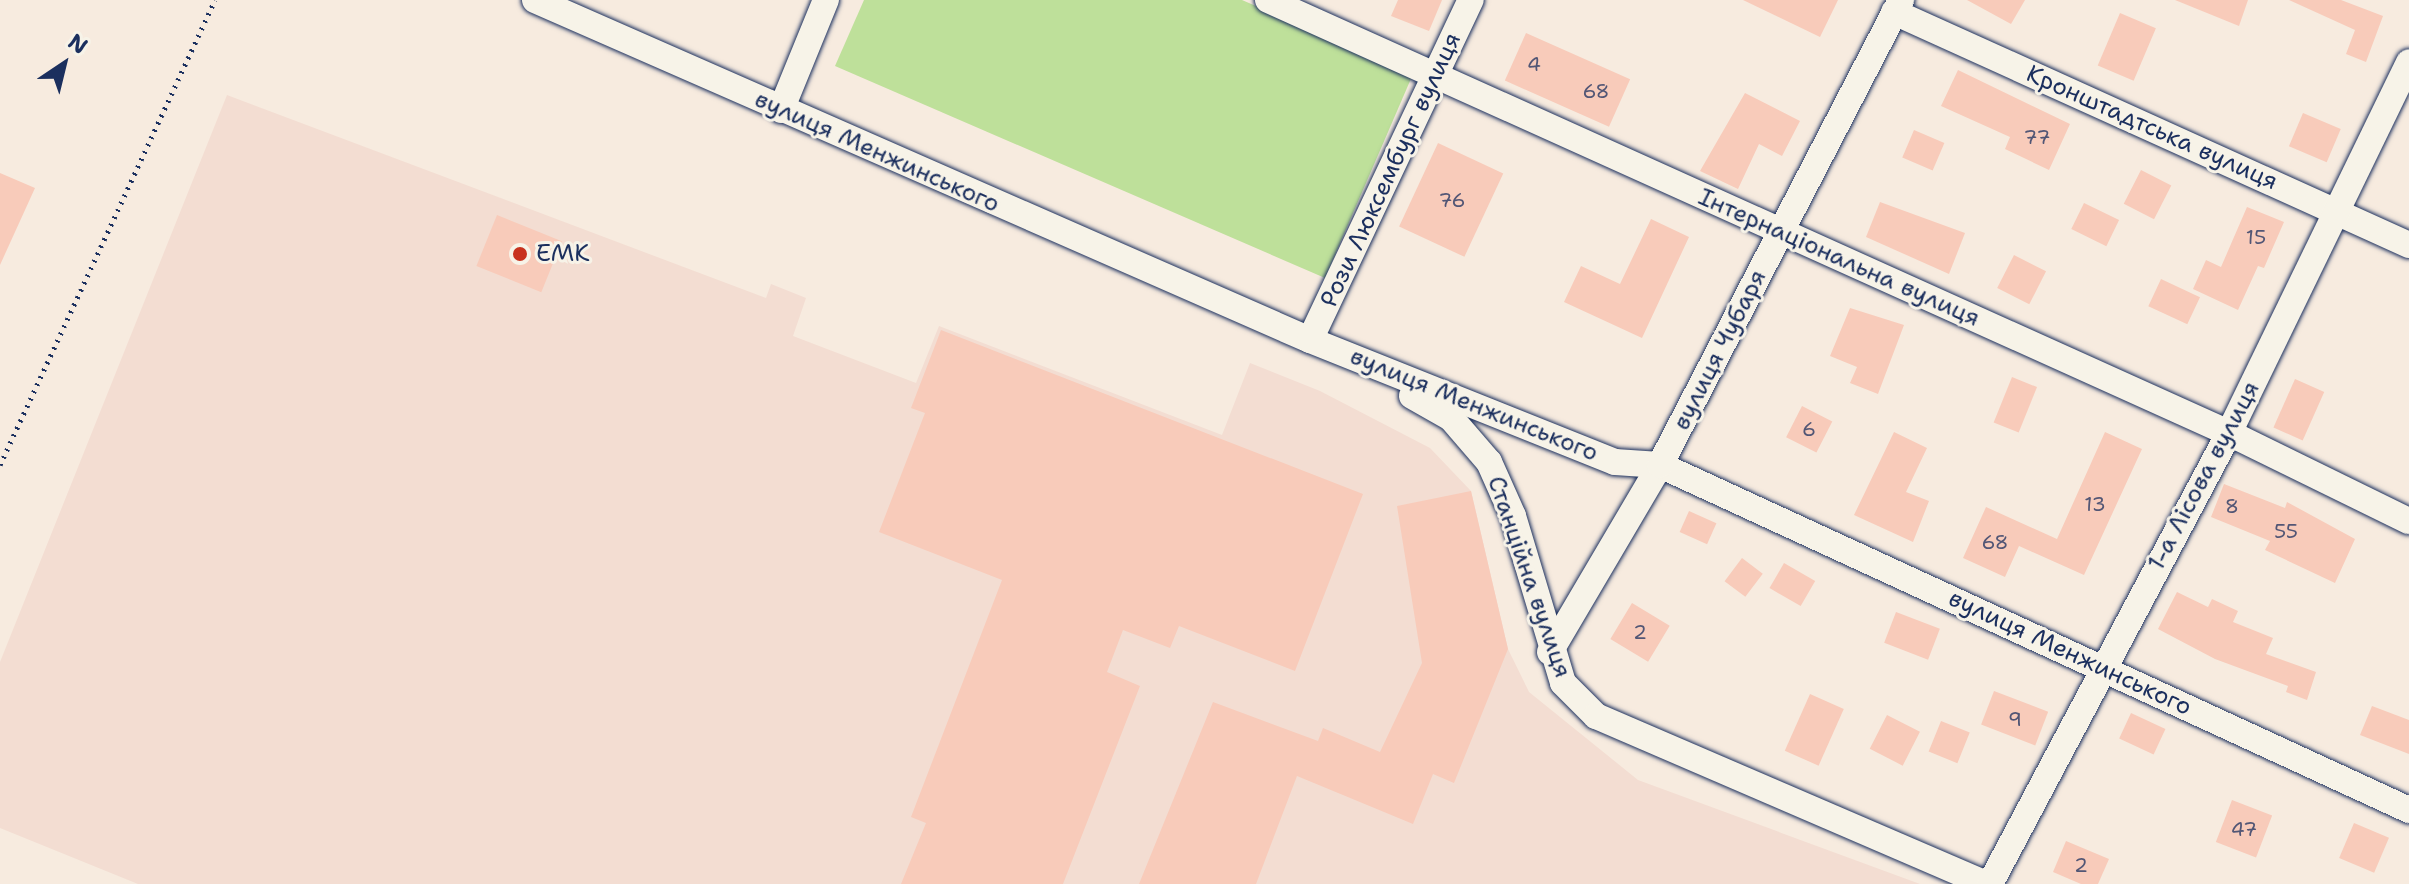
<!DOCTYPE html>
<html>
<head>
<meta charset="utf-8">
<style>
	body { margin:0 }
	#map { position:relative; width:2409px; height:884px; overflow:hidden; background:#f7ebdf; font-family:"Shantell Sans",sans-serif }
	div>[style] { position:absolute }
	.built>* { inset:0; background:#f3ddd2 }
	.green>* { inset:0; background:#bee09a }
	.building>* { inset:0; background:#f8cbba; transform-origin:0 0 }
	.path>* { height:5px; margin-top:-2.5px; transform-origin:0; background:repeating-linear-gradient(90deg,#1b2f5e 0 2px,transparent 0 8px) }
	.roads { filter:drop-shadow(0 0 2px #1b2f5e) drop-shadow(0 0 2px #1b2f5e) }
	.minor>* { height:26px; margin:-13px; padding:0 13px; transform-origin:13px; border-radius:13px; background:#f7f3e8 }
	.dots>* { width:22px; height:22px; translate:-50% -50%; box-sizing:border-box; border:4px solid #f7f3e8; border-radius:50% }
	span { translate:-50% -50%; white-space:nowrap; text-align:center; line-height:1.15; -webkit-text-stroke:6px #f7f3e8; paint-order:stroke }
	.number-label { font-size:20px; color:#525675 }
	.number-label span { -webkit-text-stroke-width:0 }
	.street-label { font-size:24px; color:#1b2f5e }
	.poi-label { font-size:24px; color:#1b2f5e }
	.left { translate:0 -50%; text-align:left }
	.north { position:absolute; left:24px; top:24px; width:80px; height:80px; -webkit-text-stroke:6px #f7f3e8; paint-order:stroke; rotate:35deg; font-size:22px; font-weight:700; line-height:32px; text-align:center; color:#1b2f5e }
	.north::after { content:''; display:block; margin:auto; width:28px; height:36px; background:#1b2f5e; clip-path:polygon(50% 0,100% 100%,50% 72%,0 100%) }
</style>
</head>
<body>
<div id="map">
	<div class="built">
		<i style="clip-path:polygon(227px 95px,766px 298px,771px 284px,806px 298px,793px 336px,916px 383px,939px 326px,1222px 435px,1250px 363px,1320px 391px,1430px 448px,1471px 491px,1508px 649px,1529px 692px,1638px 780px,1920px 884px,138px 884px,0 828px,0 662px)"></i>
	</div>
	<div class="green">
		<i style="clip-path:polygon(864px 0,1242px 0,1413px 74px,1325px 278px,835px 66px)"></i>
	</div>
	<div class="building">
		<i style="clip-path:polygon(1398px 0,1442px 0,1429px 31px,1391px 16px)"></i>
		<i style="clip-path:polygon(1743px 0,1838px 0,1820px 37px)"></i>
		<i style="clip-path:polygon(1967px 0,2025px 0,2011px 24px)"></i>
		<i style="clip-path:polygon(2175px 0,2248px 0,2239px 26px)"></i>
		<i style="clip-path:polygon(2289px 0,2341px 0,2383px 16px,2366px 62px,2346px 54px,2355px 30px)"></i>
		<i style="left:2120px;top:13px;width:39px;height:57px;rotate:23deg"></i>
		<i style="left:1526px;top:33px;width:114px;height:52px;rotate:24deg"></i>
		<i style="clip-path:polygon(1958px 70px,2070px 124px,2049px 170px,2005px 149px,2010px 137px,1941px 106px)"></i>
		<i style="clip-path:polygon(1745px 93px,1800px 121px,1782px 156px,1759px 144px,1738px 189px,1700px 171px)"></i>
		<i style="left:2303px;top:113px;width:41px;height:36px;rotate:23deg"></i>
		<i style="left:1914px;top:130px;width:33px;height:30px;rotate:23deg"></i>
		<i style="left:1438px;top:143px;width:72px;height:92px;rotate:25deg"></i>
		<i style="left:2141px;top:170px;width:34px;height:38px;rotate:27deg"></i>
		<i style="clip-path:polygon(0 173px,35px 188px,0 265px)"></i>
		<i style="clip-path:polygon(1880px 202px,1965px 233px,1949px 274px,1866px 237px)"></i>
		<i style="left:2084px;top:203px;width:39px;height:29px;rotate:26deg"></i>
		<i style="clip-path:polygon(2247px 207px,2284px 222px,2264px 268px,2258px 266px,2238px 310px,2193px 289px,2206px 260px,2221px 267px)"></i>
		<i style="left:497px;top:215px;width:70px;height:55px;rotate:22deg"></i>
		<i style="clip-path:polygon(1651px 219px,1689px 237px,1642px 338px,1564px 302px,1581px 266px,1620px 284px)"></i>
		<i style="left:2014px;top:255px;width:36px;height:37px;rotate:27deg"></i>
		<i style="left:2161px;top:279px;width:43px;height:30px;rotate:25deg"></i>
		<i style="clip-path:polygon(1850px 308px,1904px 325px,1878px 394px,1850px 383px,1857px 367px,1830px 356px)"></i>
		<i style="clip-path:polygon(941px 330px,1363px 494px,1295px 671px,1179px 626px,1170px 648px,1123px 630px,1107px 672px,1140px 686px,1063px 884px,901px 884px,926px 823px,911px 817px,1002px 580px,879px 532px,925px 413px,911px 408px)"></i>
		<i style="left:2012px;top:377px;width:27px;height:49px;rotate:22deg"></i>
		<i style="left:2295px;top:379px;width:32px;height:53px;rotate:24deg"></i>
		<i style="left:1802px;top:406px;width:34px;height:35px;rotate:27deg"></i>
		<i style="clip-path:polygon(1894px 432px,1927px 448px,1906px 492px,1929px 501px,1913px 542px,1854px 515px)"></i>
		<i style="clip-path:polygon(2105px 432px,2142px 449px,2084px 575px,2019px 546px,2005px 577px,1963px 558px,1986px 507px,2057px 539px)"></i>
		<i style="clip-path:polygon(2224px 484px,2285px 508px,2287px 502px,2355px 539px,2335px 583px,2265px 550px,2270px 541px,2211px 517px)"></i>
		<i style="clip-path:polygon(1471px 491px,1508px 649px,1454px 783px,1433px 774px,1413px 824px,1297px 776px,1256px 884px,1139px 884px,1213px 702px,1318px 741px,1323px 728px,1380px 752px,1422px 663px,1397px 506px)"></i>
		<i style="left:1689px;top:511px;width:30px;height:23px;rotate:24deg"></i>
		<i style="left:1742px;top:558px;width:26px;height:29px;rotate:37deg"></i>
		<i style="left:1784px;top:563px;width:36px;height:29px;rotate:30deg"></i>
		<i style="clip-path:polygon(2177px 592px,2208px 607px,2212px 599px,2238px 611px,2233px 622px,2273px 638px,2266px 654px,2316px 672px,2307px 700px,2286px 692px,2288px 686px,2215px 659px,2158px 629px)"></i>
		<i style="left:1632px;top:603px;width:44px;height:42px;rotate:31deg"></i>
		<i style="left:1896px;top:612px;width:47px;height:33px;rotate:21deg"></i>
		<i style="left:1994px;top:691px;width:58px;height:36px;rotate:21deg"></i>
		<i style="left:1810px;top:694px;width:37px;height:62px;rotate:24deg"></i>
		<i style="clip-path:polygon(2372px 706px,2409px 720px,2409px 754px,2360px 735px)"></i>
		<i style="left:2131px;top:713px;width:38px;height:28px;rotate:25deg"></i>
		<i style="left:1887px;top:715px;width:37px;height:38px;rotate:27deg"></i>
		<i style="left:1941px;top:721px;width:31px;height:33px;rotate:22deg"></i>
		<i style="left:2232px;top:800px;width:43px;height:45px;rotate:21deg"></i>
		<i style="left:2354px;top:823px;width:38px;height:38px;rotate:23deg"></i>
		<i style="clip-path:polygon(2066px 841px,2109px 859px,2098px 884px,2081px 884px,2053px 872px)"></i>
	</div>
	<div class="path">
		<i style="left:0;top:465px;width:512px;rotate:-65.19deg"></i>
	</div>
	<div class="roads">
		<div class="minor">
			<i style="left:535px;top:0;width:846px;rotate:23.69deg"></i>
			<i style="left:1310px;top:340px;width:328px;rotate:21.8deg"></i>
			<i style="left:1615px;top:462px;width:45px;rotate:3.8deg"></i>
			<i style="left:1660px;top:465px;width:825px;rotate:24.73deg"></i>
			<i style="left:1268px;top:0;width:1054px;rotate:24.26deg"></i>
			<i style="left:2229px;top:433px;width:200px;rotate:26.1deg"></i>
			<i style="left:1894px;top:12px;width:565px;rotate:24.34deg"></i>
			<i style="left:781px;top:110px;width:119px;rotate:-67.8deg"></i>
			<i style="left:1310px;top:340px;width:376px;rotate:-64.7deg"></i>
			<i style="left:1412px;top:396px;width:45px;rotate:29.4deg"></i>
			<i style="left:1451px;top:418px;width:58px;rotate:49.2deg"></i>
			<i style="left:1489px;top:462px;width:59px;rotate:66deg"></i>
			<i style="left:1513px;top:516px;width:174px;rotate:73.3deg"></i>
			<i style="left:1563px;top:683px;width:47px;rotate:45deg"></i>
			<i style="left:1596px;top:716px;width:425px;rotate:23.3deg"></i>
			<i style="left:1550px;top:652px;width:217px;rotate:-59.5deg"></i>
			<i style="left:1660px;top:465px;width:524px;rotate:-62.6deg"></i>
			<i style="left:1990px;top:884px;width:510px;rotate:-62.08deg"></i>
			<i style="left:2229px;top:433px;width:412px;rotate:-64.1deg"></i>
		</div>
	</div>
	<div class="dots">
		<i style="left:520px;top:254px;background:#c8321e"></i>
	</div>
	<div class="number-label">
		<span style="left:1534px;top:64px">4</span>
		<span style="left:1596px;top:91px">68</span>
		<span style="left:2037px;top:137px">77</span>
		<span style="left:1452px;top:200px">76</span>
		<span style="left:2256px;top:237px">15</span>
		<span style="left:1809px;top:429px">6</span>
		<span style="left:2095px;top:504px">13</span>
		<span style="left:2232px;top:506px">8</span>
		<span style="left:2286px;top:531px">55</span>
		<span style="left:1995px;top:542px">68</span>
		<span style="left:1640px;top:632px">2</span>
		<span style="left:2015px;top:719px">9</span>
		<span style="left:2244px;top:829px">47</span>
		<span style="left:2081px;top:865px">2</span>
	</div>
	<div class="street-label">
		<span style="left:2152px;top:128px;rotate:24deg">Кронштадтська вулиця</span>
		<span style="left:877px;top:152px;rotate:24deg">вулиця Менжинського</span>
		<span style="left:1391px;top:170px;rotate:-65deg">Рози Люксембург вулиця</span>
		<span style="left:1839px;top:258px;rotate:24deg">Інтернаціональна вулиця</span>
		<span style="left:1720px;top:350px;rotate:-63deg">вулиця Чубаря</span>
		<span style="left:1474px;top:405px;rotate:22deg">вулиця Менжинського</span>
		<span style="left:2204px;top:476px;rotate:-62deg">1-а Лісова вулиця</span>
		<span style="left:1529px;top:577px;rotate:71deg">Станційна вулиця</span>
		<span style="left:2070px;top:653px;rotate:25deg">вулиця Менжинського</span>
	</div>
	<div class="poi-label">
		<span class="left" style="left:536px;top:254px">ЕМК</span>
	</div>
	<div class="north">N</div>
</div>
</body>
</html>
